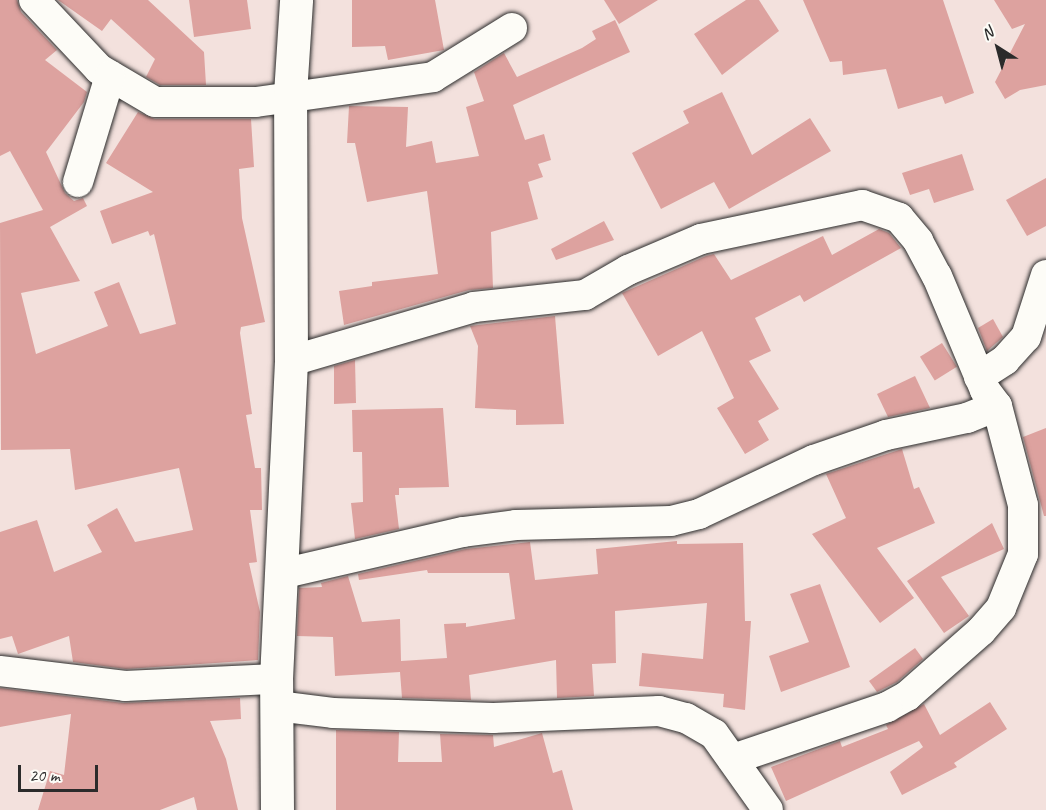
<!DOCTYPE html>
<html>
<head>
<meta charset="utf-8">
<style>
	body { margin:0 }
	#map { position:relative; width:1046px; height:810px; overflow:hidden; background:#f3e1dd; font-family:Caveat,sans-serif }
	div>[style] { position:absolute }
	.building>* { inset:0; background:#dda29f; transform-origin:0 0 }
	.roads { filter:drop-shadow(0 0 2px #2b2b2b) drop-shadow(0 0 2px #2b2b2b) }
	.minor>* { height:30px; margin:-15px; padding:0 15px; transform-origin:15px; border-radius:15px; background:#fdfcf7 }
	.tertiary>* { height:33px; margin:-16.5px; padding:0 16.5px; transform-origin:16.5px; border-radius:16.5px; background:#fdfcf7 }
	span { translate:-50% -50%; white-space:nowrap; text-align:center; line-height:1.15; -webkit-text-stroke:4.5px #fdfcf7; paint-order:stroke }
	.north { position:absolute; left:968px; top:18px; width:60px; height:60px; -webkit-text-stroke:4px #fdfcf7; paint-order:stroke; rotate:324deg; font-size:16px; font-weight:700; line-height:24px; text-align:center; color:#2b2b2b }
	.north::after { content:''; display:block; margin:auto; width:21px; height:27px; background:#2b2b2b; clip-path:polygon(50% 0,100% 100%,50% 72%,0 100%) }
	.scale { position:absolute; left:18px; top:765px; width:80px; height:27px; box-sizing:border-box; border:3px solid #2b2b2b; border-top:0; padding-left:8px; font-size:18px; line-height:21px; white-space:nowrap; color:#2b2b2b; -webkit-text-stroke:4px #fdfcf7; paint-order:stroke }
</style>
</head>
<body>
<div id="map">
	<div class="building">
		<i style="clip-path:polygon(0 0,17px 0,21px 12px,57px 50px,45px 60px,87px 92px,84px 102px,46px 152px,65px 193px,74px 201px,83px 198px,87px 206px,50px 227px,80px 281px,21px 293px,36px 354px,108px 326px,94px 292px,119px 282px,140px 334px,176px 324px,154px 234px,150px 236px,148px 231px,112px 244px,100px 211px,153px 192px,106px 163px,138px 112px,155px 119px,251px 119px,254px 167px,239px 169px,242px 218px,265px 322px,241px 327px,240px 333px,252px 414px,246px 415px,255px 468px,261px 468px,262px 510px,250px 510px,257px 562px,249px 563px,260px 612px,258px 660px,126px 669px,73px 662px,69px 636px,18px 654px,12px 636px,0 639px,0 532px,37px 520px,54px 572px,102px 552px,87px 525px,117px 508px,135px 542px,193px 530px,179px 468px,75px 490px,70px 449px,1px 450px,0 223px,43px 210px,10px 151px,0 156px)"></i>
		<i style="clip-path:polygon(58px 0,148px 0,204px 52px,206px 85px,160px 85px,146px 77px,155px 59px,111px 19px,102px 31px)"></i>
		<i style="clip-path:polygon(189px 0,247px 0,251px 29px,194px 37px)"></i>
		<i style="clip-path:polygon(352px 0,435px 0,444px 50px,388px 60px,385px 46px,352px 47px)"></i>
		<i style="clip-path:polygon(604px 0,658px 0,619px 24px)"></i>
		<i style="clip-path:polygon(746px 0,759px 0,779px 31px,722px 75px,694px 34px)"></i>
		<i style="clip-path:polygon(803px 0,943px 0,974px 93px,945px 104px,942px 96px,898px 109px,886px 69px,843px 75px,842px 61px,830px 62px)"></i>
		<i style="clip-path:polygon(994px 0,1046px 0,1046px 85px,1020px 90px,1005px 99px,995px 82px,1025px 24px,1012px 29px)"></i>
		<i style="clip-path:polygon(615px 20px,630px 52px,513px 105px,525px 140px,544px 134px,551px 160px,538px 164px,543px 177px,528px 182px,538px 219px,491px 232px,493px 288px,469px 290px,344px 325px,339px 291px,372px 286px,372px 282px,438px 274px,427px 191px,367px 202px,355px 143px,347px 143px,349px 106px,408px 107px,406px 147px,432px 141px,436px 163px,479px 156px,466px 107px,484px 101px,474px 72px,504px 53px,517px 77px,582px 48px,596px 39px,592px 31px)"></i>
		<i style="clip-path:polygon(722px 92px,752px 155px,810px 118px,831px 151px,729px 209px,714px 182px,661px 209px,632px 153px,689px 123px,683px 111px)"></i>
		<i style="clip-path:polygon(962px 154px,974px 190px,934px 203px,929px 189px,910px 195px,902px 173px)"></i>
		<i style="clip-path:polygon(1046px 178px,1046px 226px,1027px 236px,1006px 200px)"></i>
		<i style="clip-path:polygon(604px 221px,614px 240px,556px 260px,551px 249px)"></i>
		<i style="clip-path:polygon(879px 229px,889px 233px,901px 248px,804px 302px,800px 295px,755px 318px,771px 351px,749px 361px,779px 409px,758px 421px,769px 440px,745px 454px,717px 408px,734px 398px,702px 331px,658px 356px,622px 293px,706px 256px,714px 254px,731px 280px,823px 236px,832px 255px)"></i>
		<i style="clip-path:polygon(555px 316px,564px 424px,516px 425px,516px 410px,475px 408px,478px 346px,470px 326px)"></i>
		<i style="clip-path:polygon(993px 319px,1003px 337px,987px 351px,978px 328px)"></i>
		<i style="left:942px;top:343px;width:28px;height:26px;rotate:58deg"></i>
		<i style="clip-path:polygon(355px 360px,356px 403px,334px 404px,334px 366px)"></i>
		<i style="clip-path:polygon(915px 376px,930px 408px,888px 417px,877px 394px)"></i>
		<i style="clip-path:polygon(443px 408px,449px 487px,399px 488px,399px 495px,395px 495px,399px 529px,355px 539px,351px 503px,363px 502px,362px 452px,353px 452px,352px 410px)"></i>
		<i style="clip-path:polygon(1046px 428px,1046px 516px,1044px 516px,1023px 437px)"></i>
		<i style="clip-path:polygon(902px 449px,914px 489px,919px 487px,935px 523px,877px 548px,914px 598px,880px 623px,812px 534px,846px 518px,826px 474px)"></i>
		<i style="clip-path:polygon(992px 523px,1004px 549px,941px 577px,969px 616px,944px 633px,907px 581px)"></i>
		<i style="clip-path:polygon(677px 541px,677px 544px,743px 543px,745px 621px,751px 621px,745px 710px,723px 707px,724px 694px,639px 686px,642px 653px,703px 659px,707px 603px,615px 611px,616px 663px,592px 664px,594px 696px,557px 698px,556px 660px,469px 675px,471px 700px,402px 698px,400px 672px,335px 676px,333px 637px,297px 636px,299px 588px,322px 587px,321px 583px,348px 576px,362px 622px,400px 619px,401px 661px,447px 658px,444px 624px,466px 623px,466px 627px,515px 619px,509px 573px,428px 573px,427px 570px,359px 580px,358px 574px,466px 549px,530px 542px,535px 580px,598px 574px,596px 549px)"></i>
		<i style="clip-path:polygon(820px 584px,850px 667px,781px 692px,769px 656px,809px 642px,790px 594px)"></i>
		<i style="clip-path:polygon(915px 648px,923px 659px,897px 682px,877px 692px,869px 681px)"></i>
		<i style="clip-path:polygon(0 688px,123px 703px,240px 698px,241px 719px,210px 721px,226px 759px,238px 810px,197px 810px,194px 797px,160px 810px,38px 810px,50px 771px,64px 775px,71px 714px,0 727px)"></i>
		<i style="clip-path:polygon(990px 702px,1007px 729px,954px 763px,957px 767px,902px 795px,890px 772px,923px 747px,919px 741px,786px 801px,771px 767px,840px 741px,842px 747px,888px 729px,886px 725px,924px 704px,940px 735px)"></i>
		<i style="clip-path:polygon(336px 730px,399px 732px,398px 762px,442px 762px,440px 734px,493px 735px,494px 747px,542px 733px,553px 773px,562px 770px,573px 810px,336px 810px)"></i>
	</div>
	<div class="roads">
		<div class="minor">
			<i style="left:34px;top:0;width:95px;rotate:46.7deg"></i>
			<i style="left:99px;top:69px;width:65px;rotate:30.5deg"></i>
			<i style="left:155px;top:102px;width:101px"></i>
			<i style="left:256px;top:102px;width:179px;rotate:-8deg"></i>
			<i style="left:433px;top:77px;width:93px;rotate:-31.8deg"></i>
			<i style="left:78px;top:182px;width:111px;rotate:-73.2deg"></i>
			<i style="left:291px;top:361px;width:191px;rotate:-16.4deg"></i>
			<i style="left:474px;top:307px;width:112px;rotate:-6.2deg"></i>
			<i style="left:585px;top:295px;width:50px;rotate:-30.2deg"></i>
			<i style="left:628px;top:270px;width:79px;rotate:-23deg"></i>
			<i style="left:701px;top:239px;width:165px;rotate:-11.9deg"></i>
			<i style="left:862px;top:205px;width:39px;rotate:19deg"></i>
			<i style="left:899px;top:218px;width:30px;rotate:50deg"></i>
			<i style="left:918px;top:241px;width:40px;rotate:62deg"></i>
			<i style="left:937px;top:276px;width:124px;rotate:67.2deg"></i>
			<i style="left:985px;top:390px;width:20px;rotate:53deg"></i>
			<i style="left:997px;top:406px;width:102px;rotate:75.3deg"></i>
			<i style="left:1023px;top:505px;width:49px;rotate:90deg"></i>
			<i style="left:1023px;top:554px;width:58px;rotate:112.2deg"></i>
			<i style="left:1001px;top:608px;width:30px;rotate:131deg"></i>
			<i style="left:981px;top:631px;width:98px;rotate:138.7deg"></i>
			<i style="left:907px;top:696px;width:23px;rotate:151deg"></i>
			<i style="left:887px;top:707px;width:163px;rotate:161.3deg"></i>
			<i style="left:979px;top:377px;width:31px;rotate:-33deg"></i>
			<i style="left:1005px;top:360px;width:31px;rotate:-48deg"></i>
			<i style="left:1026px;top:337px;width:65px;rotate:-72.1deg"></i>
			<i style="left:281px;top:574px;width:187px;rotate:-13deg"></i>
			<i style="left:463px;top:532px;width:53px;rotate:-7.5deg"></i>
			<i style="left:516px;top:525px;width:155px;rotate:-1.5deg"></i>
			<i style="left:671px;top:521px;width:29px;rotate:-14deg"></i>
			<i style="left:699px;top:514px;width:127px;rotate:-25.2deg"></i>
			<i style="left:814px;top:460px;width:76px;rotate:-19.1deg"></i>
			<i style="left:886px;top:435px;width:83px;rotate:-11.9deg"></i>
			<i style="left:967px;top:418px;width:32px;rotate:-22deg"></i>
			<i style="left:0;top:671px;width:126px;rotate:6.8deg"></i>
			<i style="left:125px;top:686px;width:151px;rotate:-2.7deg"></i>
			<i style="left:277px;top:706px;width:56px;rotate:7.1deg"></i>
			<i style="left:333px;top:713px;width:160px;rotate:1.8deg"></i>
			<i style="left:493px;top:718px;width:166px;rotate:-2.4deg"></i>
			<i style="left:659px;top:711px;width:28px;rotate:15deg"></i>
			<i style="left:686px;top:718px;width:32px;rotate:30deg"></i>
			<i style="left:714px;top:734px;width:93px;rotate:54.6deg"></i>
		</div>
		<div class="tertiary">
			<i style="left:277px;top:810px;width:131px;rotate:-90.4deg"></i>
			<i style="left:276px;top:679px;width:318px;rotate:-87.3deg"></i>
			<i style="left:291px;top:361px;width:267px;rotate:-90.2deg"></i>
			<i style="left:290px;top:94px;width:94px;rotate:-86.3deg"></i>
		</div>
	</div>
	<div class="north">N</div>
	<div class="scale">20 m</div>
</div>
</body>
</html>
